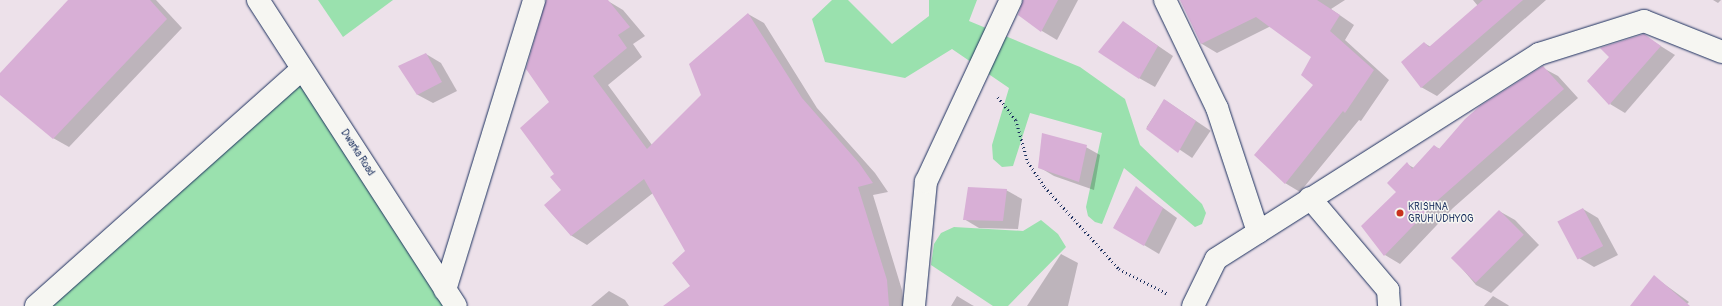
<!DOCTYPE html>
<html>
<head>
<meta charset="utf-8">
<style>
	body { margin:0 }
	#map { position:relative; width:1722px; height:306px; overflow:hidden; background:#ede1ea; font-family:Pangolin,sans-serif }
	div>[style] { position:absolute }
	.green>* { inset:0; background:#9ae1ae }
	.shadow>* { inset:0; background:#0003; transform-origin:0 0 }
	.building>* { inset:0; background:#d8afd6; transform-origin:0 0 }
	.path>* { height:2.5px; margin-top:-1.25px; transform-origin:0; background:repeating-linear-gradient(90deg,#1b2f5e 0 1px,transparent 0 4px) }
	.roads { filter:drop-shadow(0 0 1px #1b2f5e) drop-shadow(0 0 1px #1b2f5e) }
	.minor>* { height:22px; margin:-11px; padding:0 11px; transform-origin:11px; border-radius:11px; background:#f6f6f2 }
	.tertiary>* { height:22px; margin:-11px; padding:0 11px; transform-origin:11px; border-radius:11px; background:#f6f6f2 }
	.dots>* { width:11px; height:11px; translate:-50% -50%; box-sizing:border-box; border:2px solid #f6f6f2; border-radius:50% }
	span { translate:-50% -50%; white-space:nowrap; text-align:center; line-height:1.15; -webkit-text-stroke:3px #f6f6f2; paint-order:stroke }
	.street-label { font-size:10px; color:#1b2f5e }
	.poi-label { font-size:10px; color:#1b2f5e }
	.left { translate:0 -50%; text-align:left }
</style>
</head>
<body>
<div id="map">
	<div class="green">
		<i style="clip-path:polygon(318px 0,393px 0,343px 37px)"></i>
		<i style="clip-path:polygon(832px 0,848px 0,892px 44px,929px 16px,929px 0,977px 0,969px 21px,1080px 67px,1125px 99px,1140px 145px,1202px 204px,1206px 213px,1202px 224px,1195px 227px,1124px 168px,1102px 224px,1095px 222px,1088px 216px,1086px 207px,1102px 133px,1030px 113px,1013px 166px,1002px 167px,993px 159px,992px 145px,1009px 88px,952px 49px,905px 78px,825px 62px,812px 19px)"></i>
		<i style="clip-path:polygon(302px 69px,456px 306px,36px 306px)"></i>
		<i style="clip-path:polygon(1041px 220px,1058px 234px,1066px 247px,1008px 306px,993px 306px,931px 265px,934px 244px,941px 233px,954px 227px,1023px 231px)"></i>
	</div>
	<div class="shadow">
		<i style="clip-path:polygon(69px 0,156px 0,182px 28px,69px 147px,53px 138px,0 94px,0 74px)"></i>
		<i style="clip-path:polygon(547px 0,608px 1px,623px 10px,645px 36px,633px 44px,642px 57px,608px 85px,652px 145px,702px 96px,748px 14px,764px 23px,817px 108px,875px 173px,888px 192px,873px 195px,902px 290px,904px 306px,665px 306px,691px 286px,687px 252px,653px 193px,587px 245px,572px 236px,545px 205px,563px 190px,555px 174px)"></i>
		<i style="clip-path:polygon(1023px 0,1078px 0,1057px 40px,1042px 31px)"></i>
		<i style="clip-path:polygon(1186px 0,1345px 0,1331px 9px,1354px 25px,1345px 40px,1389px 80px,1361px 121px,1359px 120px,1300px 192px,1285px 183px,1314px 84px,1313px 57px,1271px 26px,1217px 53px,1202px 44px,1184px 6px)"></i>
		<i style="clip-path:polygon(1473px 0,1546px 0,1437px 96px,1421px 87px,1424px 43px,1431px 47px,1478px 6px)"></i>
		<i style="clip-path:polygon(1713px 0,1721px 0,1718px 3px)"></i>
		<i style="clip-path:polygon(1123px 22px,1173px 56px,1155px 87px,1139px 78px)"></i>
		<i style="clip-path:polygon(1643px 35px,1675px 55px,1625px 113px,1610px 104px)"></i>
		<i style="clip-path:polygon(426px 54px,441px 63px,457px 91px,433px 103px,418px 95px,400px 67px)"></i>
		<i style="clip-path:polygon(1543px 68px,1558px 76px,1578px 98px,1453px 208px,1400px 264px,1385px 255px,1397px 191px,1407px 164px,1414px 168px,1434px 146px,1440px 149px)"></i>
		<i style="left:1165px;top:100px;width:55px;height:33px;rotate:34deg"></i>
		<i style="clip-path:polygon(1084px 146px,1100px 155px,1094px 190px,1054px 176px,1039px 167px)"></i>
		<i style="clip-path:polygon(1136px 188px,1177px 218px,1159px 254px,1114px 227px)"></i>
		<i style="clip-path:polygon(1006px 190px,1022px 199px,1018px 229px,979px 228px,964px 219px)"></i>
		<i style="clip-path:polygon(1583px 209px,1598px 218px,1618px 255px,1594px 267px,1579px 258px)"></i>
		<i style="clip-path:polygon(1499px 211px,1515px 220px,1539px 245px,1491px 293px,1476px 285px,1454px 259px)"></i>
		<i style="clip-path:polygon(1061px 254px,1078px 263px,1068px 306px,1027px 306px)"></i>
		<i style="clip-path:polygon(1660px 281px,1689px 302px,1685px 306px,1632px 306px)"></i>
		<i style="clip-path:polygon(609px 291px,625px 300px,629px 306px,591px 306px)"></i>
		<i style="clip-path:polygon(957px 296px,972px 305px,974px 306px,951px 306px)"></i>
		<i style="clip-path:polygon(1493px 296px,1508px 305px,1509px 306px,1484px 306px)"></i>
	</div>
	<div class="building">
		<i style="clip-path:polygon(68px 0,150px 0,167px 19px,53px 139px,0 95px,0 73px)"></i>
		<i style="clip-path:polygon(546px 0,608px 0,630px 27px,618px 35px,627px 48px,593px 76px,647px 149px,701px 95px,689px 64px,748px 13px,802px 98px,859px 163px,873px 183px,858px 187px,887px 280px,889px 306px,663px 306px,690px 286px,672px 263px,685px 251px,644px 179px,571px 236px,544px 205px,561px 190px,550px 177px,554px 174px,520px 128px,549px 102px,526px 69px)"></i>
		<i style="clip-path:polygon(1023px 0,1058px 0,1041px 32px,1018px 15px)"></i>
		<i style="clip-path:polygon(1180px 0,1317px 0,1340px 15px,1330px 31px,1374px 70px,1345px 113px,1343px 111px,1285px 184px,1254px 155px,1313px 85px,1301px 75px,1311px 57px,1256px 17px,1201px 44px)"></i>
		<i style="clip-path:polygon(1483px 0,1523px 0,1421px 88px,1401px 62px,1424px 42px,1429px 47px)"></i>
		<i style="clip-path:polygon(1123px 21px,1158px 46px,1139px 79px,1098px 52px)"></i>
		<i style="clip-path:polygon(1644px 34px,1661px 46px,1609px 105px,1587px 81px,1609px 57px,1600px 48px)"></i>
		<i style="clip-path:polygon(426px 53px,442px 82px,417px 95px,398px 66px)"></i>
		<i style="clip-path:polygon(1543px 66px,1564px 89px,1438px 200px,1384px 256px,1361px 226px,1396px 192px,1387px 183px,1407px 162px,1412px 169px,1434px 145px,1439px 149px,1465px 119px,1480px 106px)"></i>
		<i style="clip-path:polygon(1164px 99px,1196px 121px,1178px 153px,1146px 129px)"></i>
		<i style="clip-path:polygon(1042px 133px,1087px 145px,1079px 182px,1038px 168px)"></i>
		<i style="clip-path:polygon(1136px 186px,1163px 208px,1144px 246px,1113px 228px)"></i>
		<i style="clip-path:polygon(968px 187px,1007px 189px,1003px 221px,963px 220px)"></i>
		<i style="left:1583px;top:208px;width:43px;height:29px;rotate:62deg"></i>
		<i style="left:1499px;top:210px;width:35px;height:68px;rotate:45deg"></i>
		<i style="clip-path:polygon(1654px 275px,1690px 306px,1630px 306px)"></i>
	</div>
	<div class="path">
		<i style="left:998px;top:97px;width:29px;rotate:52deg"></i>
		<i style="left:1016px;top:120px;width:44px;rotate:74.1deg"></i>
		<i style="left:1028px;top:162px;width:30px;rotate:56deg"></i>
		<i style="left:1045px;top:187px;width:110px;rotate:47.9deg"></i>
		<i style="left:1119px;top:269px;width:55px;rotate:27deg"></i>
	</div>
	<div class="roads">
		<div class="minor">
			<i style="left:1165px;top:0;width:120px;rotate:64.3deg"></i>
			<i style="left:1217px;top:108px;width:131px;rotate:71.7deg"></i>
			<i style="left:1310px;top:198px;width:121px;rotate:49.7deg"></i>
			<i style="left:1388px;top:290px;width:16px;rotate:86deg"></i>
			<i style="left:445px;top:290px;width:303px;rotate:-72.9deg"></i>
			<i style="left:36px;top:306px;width:356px;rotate:-41.7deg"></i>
			<i style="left:914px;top:306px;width:125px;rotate:-84.5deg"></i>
			<i style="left:926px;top:182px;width:201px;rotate:-65deg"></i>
			<i style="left:1193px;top:306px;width:52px;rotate:-63.9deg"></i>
			<i style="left:1216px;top:259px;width:383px;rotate:-32.4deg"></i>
			<i style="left:1539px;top:54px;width:110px;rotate:-17.4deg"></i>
			<i style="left:1644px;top:21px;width:84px;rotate:21.7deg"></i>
		</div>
		<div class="tertiary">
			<i style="left:258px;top:0;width:364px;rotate:57.1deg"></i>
		</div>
	</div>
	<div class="dots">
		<i style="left:1400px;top:213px;background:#c8321e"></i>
	</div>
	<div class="street-label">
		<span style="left:357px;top:153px;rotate:57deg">Dwarka Road</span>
	</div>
	<div class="poi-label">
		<span class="left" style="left:1408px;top:213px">KRISHNA<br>GRUH UDHYOG</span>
	</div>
</div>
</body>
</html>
